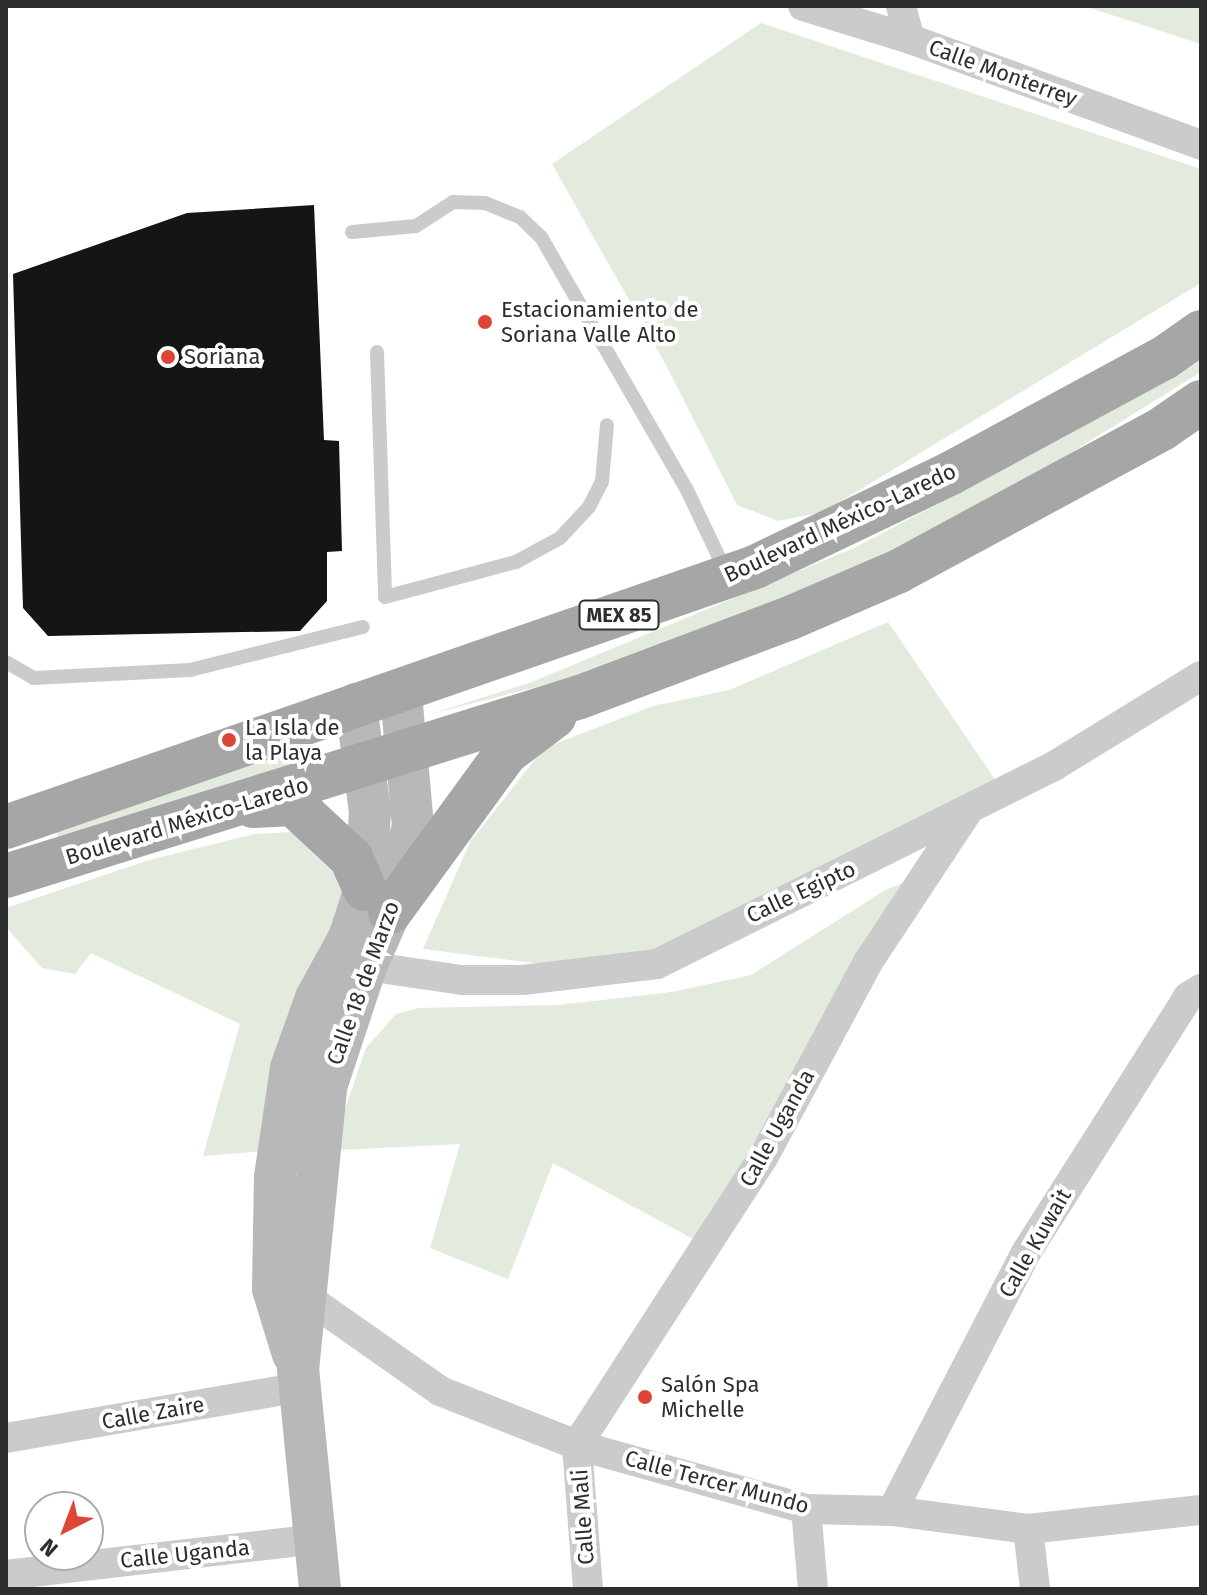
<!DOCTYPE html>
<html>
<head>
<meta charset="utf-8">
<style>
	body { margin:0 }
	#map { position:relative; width:1207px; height:1595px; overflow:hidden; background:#fff; font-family:"Fira Sans",sans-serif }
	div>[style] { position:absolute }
	.green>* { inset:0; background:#e2ebdd }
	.building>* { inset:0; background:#151515 }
	.lane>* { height:14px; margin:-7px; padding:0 7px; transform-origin:7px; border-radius:7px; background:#cbcbcb }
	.street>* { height:30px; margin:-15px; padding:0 15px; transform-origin:15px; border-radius:15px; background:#cbcbcb }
	.secondary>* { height:42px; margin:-21px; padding:0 21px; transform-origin:21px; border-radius:21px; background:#b8b8b8 }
	.primary>* { height:44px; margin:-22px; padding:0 22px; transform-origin:22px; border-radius:22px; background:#a6a6a6 }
	.dots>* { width:22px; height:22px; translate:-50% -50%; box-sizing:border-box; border:4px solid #fff; border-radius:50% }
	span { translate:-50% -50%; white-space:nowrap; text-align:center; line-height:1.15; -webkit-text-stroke:8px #fff; paint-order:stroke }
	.shield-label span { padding:2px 6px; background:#fff; border:2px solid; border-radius:6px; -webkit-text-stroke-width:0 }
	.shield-label { font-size:20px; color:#2e2e2e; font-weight:700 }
	.street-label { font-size:22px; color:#2e2e2e }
	.poi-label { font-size:22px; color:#2e2e2e }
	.left { translate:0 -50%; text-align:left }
	.frame { position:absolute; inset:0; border:8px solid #2e2e2e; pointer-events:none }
	.north { position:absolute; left:24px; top:1491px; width:80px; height:80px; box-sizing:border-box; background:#fff; border:2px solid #ababab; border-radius:50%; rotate:222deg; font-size:22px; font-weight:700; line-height:32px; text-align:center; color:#2e2e2e }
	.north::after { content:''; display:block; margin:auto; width:28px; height:36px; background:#dd4539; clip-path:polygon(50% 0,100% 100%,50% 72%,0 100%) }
</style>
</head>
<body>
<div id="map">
	<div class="green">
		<i style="clip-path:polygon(1084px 6px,1201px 6px,1201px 44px)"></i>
		<i style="clip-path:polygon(761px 23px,1201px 169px,1201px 283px,823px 512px,778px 521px,737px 505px,666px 365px,552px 164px)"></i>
		<i style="clip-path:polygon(1201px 349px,1201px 372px,1059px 460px,885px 555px,616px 667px,430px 714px,532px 682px,854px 548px,989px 477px)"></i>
		<i style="clip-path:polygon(888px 622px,996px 781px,622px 974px,423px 949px,470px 842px,544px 748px,653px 706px,729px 690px)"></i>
		<i style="clip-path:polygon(297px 749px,303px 755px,301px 763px,59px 839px,56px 831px)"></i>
		<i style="clip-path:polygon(291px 832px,352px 891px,265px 1151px,203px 1156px,240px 1024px,91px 953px,75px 974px,42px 968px,6px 927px,6px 908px,149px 860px,255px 834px)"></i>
		<i style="clip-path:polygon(923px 876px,706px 1246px,553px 1163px,508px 1279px,430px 1248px,460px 1144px,340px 1150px,344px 1112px,366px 1048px,396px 1014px,418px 1008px,558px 1005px,672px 992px,751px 975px,887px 889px)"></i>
	</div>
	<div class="building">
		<i style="clip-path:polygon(314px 205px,324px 440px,339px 441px,342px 551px,327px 552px,327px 601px,300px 631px,48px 636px,23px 608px,13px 274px,187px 213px)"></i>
	</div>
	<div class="lane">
		<i style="left:352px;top:232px;width:64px;rotate:-5.4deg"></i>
		<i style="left:416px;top:226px;width:44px;rotate:-33deg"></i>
		<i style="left:453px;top:202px;width:32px;rotate:2deg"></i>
		<i style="left:485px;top:203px;width:38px;rotate:22deg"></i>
		<i style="left:520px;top:217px;width:29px;rotate:44deg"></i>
		<i style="left:541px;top:237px;width:290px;rotate:60deg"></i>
		<i style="left:686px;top:488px;width:93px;rotate:64.5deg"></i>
		<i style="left:377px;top:352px;width:245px;rotate:88.1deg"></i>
		<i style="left:385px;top:597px;width:136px;rotate:-15deg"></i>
		<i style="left:516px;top:562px;width:50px;rotate:-28.6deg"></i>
		<i style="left:560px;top:538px;width:42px;rotate:-46.9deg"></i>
		<i style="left:589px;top:507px;width:28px;rotate:-63deg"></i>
		<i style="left:602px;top:482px;width:57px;rotate:-85deg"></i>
		<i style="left:6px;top:662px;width:32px;rotate:30deg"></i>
		<i style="left:34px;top:678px;width:156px;rotate:-2.9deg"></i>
		<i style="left:190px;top:670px;width:178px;rotate:-14deg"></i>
	</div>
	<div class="street">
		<i style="left:803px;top:6px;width:112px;rotate:17.1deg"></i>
		<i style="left:910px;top:39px;width:310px;rotate:20deg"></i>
		<i style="left:901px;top:6px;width:34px;rotate:75deg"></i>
		<i style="left:366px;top:966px;width:97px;rotate:8.3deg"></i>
		<i style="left:462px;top:980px;width:61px"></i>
		<i style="left:523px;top:980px;width:135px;rotate:-6.8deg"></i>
		<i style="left:657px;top:964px;width:444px;rotate:-26.5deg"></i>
		<i style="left:1054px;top:766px;width:172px;rotate:-31.5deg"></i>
		<i style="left:291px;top:1293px;width:14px;rotate:12deg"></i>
		<i style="left:305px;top:1296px;width:165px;rotate:35.1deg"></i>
		<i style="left:440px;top:1391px;width:147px;rotate:21.5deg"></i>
		<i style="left:577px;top:1445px;width:238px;rotate:15.6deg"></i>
		<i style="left:806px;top:1509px;width:86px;rotate:1.3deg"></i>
		<i style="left:892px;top:1511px;width:137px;rotate:7.5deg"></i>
		<i style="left:1028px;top:1529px;width:174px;rotate:-6.3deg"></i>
		<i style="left:6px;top:1438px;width:298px;rotate:-9.8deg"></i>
		<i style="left:806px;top:1509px;width:80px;rotate:85deg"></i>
		<i style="left:892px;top:1511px;width:293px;rotate:-62.6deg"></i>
		<i style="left:1027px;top:1251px;width:301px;rotate:-57.6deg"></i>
		<i style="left:1188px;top:997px;width:15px;rotate:-32deg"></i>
		<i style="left:1028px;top:1529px;width:60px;rotate:83.3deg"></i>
		<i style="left:6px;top:1575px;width:312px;rotate:-6.6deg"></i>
		<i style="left:588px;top:1589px;width:144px;rotate:-94.4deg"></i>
		<i style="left:577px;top:1445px;width:342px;rotate:-57.1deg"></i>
		<i style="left:763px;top:1158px;width:222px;rotate:-61.8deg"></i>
		<i style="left:868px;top:962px;width:181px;rotate:-56.5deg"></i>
	</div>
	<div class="secondary">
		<i style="left:293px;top:1354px;width:68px;rotate:-107.1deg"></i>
		<i style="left:273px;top:1289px;width:112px;rotate:-89deg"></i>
		<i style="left:275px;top:1177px;width:110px;rotate:-81.6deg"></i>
		<i style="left:291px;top:1068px;width:74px;rotate:-70.3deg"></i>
		<i style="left:316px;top:998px;width:68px;rotate:-61.2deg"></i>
		<i style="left:349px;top:938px;width:52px;rotate:-71.9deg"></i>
		<i style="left:365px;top:889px;width:77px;rotate:-86.3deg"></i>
		<i style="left:370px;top:812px;width:109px;rotate:-97.4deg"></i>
		<i style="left:320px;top:1589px;width:220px;rotate:-95.7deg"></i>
		<i style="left:298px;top:1370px;width:284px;rotate:-84.3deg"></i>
		<i style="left:326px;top:1087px;width:127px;rotate:-71.7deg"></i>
		<i style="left:366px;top:966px;width:59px;rotate:-66deg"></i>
		<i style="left:390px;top:912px;width:89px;rotate:-75deg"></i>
		<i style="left:413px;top:826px;width:133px;rotate:-95.2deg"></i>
	</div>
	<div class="primary">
		<i style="left:253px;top:806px;width:40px;rotate:-2.9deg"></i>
		<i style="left:293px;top:804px;width:79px;rotate:43deg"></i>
		<i style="left:351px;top:858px;width:34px;rotate:66deg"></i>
		<i style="left:6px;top:827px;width:793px;rotate:-19.14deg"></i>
		<i style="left:755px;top:567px;width:217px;rotate:-25.6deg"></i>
		<i style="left:951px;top:473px;width:242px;rotate:-28.4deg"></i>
		<i style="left:1164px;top:358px;width:45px;rotate:-35.1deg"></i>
		<i style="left:6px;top:876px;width:601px;rotate:-17.32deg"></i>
		<i style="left:580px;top:697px;width:224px;rotate:-20.6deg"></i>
		<i style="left:790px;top:618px;width:119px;rotate:-23.3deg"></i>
		<i style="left:899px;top:571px;width:300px;rotate:-28.4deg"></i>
		<i style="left:1163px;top:428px;width:46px;rotate:-34.4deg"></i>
		<i style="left:390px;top:912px;width:197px;rotate:-53.9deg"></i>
		<i style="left:506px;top:753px;width:61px;rotate:-37.1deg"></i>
	</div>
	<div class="dots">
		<i style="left:485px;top:322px;background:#dd4539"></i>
		<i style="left:168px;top:357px;background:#dd4539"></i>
		<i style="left:229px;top:740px;background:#dd4539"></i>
		<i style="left:645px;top:1397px;background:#dd4539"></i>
	</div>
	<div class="shield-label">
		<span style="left:619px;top:615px">MEX 85</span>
	</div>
	<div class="street-label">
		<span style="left:1003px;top:73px;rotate:20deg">Calle Monterrey</span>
		<span style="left:840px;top:523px;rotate:-25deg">Boulevard México-Laredo</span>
		<span style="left:187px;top:821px;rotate:-17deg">Boulevard México-Laredo</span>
		<span style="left:801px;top:892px;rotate:-25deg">Calle Egipto</span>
		<span style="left:363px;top:983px;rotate:-70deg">Calle 18 de Marzo</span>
		<span style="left:777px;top:1128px;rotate:-61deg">Calle Uganda</span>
		<span style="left:1035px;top:1243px;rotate:-60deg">Calle Kuwait</span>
		<span style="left:153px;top:1413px;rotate:-10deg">Calle Zaire</span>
		<span style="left:717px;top:1482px;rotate:15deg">Calle Tercer Mundo</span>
		<span style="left:583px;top:1517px;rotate:-94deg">Calle Mali</span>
		<span style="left:185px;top:1554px;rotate:-6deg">Calle Uganda</span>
	</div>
	<div class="poi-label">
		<span class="left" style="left:501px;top:322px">Estacionamiento de<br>Soriana Valle Alto</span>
		<span class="left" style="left:184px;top:357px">Soriana</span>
		<span class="left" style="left:245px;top:740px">La Isla de<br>la Playa</span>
		<span class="left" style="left:661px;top:1397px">Salón Spa<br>Michelle</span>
	</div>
	<div class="frame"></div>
	<div class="north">N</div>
</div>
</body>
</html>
